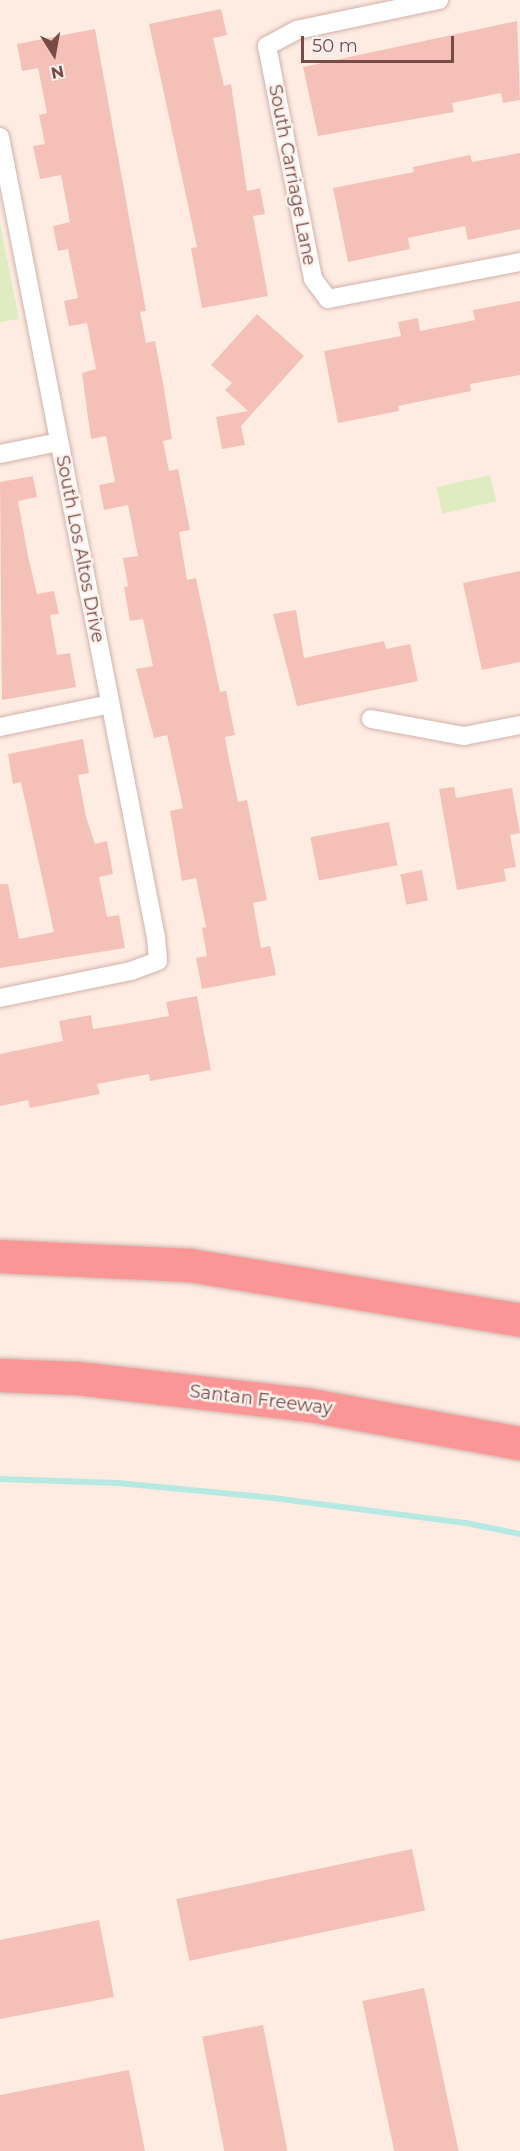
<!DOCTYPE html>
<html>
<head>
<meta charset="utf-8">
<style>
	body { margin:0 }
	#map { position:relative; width:520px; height:2151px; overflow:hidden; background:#feece3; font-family:Montserrat,sans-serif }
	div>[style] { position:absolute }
	.green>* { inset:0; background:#deecc0; transform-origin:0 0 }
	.stream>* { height:6px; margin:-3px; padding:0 3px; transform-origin:3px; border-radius:3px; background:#b6e9e2 }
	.building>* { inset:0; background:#f5c0b8; transform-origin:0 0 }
	.roads { filter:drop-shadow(0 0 2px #d2b2ab) drop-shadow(0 0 2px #d2b2ab) }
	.minor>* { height:18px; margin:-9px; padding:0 9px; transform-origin:9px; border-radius:9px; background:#fff }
	.motorway>* { height:33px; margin:-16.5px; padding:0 16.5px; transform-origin:16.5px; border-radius:16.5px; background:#fc9596 }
	span { translate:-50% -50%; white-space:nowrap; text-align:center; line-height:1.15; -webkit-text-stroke:5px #fff1eb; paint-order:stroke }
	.street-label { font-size:18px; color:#784b47 }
	.north { position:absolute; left:24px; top:24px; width:60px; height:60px; -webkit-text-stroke:4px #fff1eb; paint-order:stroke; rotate:169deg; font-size:16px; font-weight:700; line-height:24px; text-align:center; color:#784b47 }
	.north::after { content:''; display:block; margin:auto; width:21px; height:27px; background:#784b47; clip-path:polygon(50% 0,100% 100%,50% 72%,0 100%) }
	.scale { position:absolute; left:301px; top:36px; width:153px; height:27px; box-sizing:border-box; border:3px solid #784b47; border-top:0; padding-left:8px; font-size:18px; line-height:21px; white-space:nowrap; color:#784b47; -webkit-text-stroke:4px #fff1eb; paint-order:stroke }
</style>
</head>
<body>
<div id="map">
	<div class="green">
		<i style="clip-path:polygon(0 223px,19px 319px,0 322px)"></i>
		<i style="left:490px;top:475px;width:27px;height:55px;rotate:77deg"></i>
	</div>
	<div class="stream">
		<i style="left:0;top:1479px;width:118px;rotate:1.9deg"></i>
		<i style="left:118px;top:1483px;width:156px;rotate:5.5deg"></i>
		<i style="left:273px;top:1498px;width:195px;rotate:7.4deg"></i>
		<i style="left:466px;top:1523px;width:55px;rotate:11.5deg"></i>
	</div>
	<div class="building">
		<i style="clip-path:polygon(221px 9px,227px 35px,213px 38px,224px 86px,231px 84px,247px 191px,260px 188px,265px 214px,253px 216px,268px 296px,202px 308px,191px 248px,197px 247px,149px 24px)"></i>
		<i style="clip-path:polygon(517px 21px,520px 100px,503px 103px,501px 93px,452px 103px,454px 112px,318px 136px,303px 67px)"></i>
		<i style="clip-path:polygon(95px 29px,146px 311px,140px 312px,146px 343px,155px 341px,163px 383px,172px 439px,163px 441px,169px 471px,178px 469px,190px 530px,179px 532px,187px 580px,196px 578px,220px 692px,226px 691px,235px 735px,225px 737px,228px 754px,238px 802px,247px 800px,267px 900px,253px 903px,261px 948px,270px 946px,276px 975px,202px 989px,196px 958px,207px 956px,202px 928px,206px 927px,196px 878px,182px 881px,170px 811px,183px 808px,167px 735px,154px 738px,136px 669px,153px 666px,143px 619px,130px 621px,124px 587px,128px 586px,123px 558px,138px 556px,128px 505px,104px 510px,99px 485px,115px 482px,106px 436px,91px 439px,82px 373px,96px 369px,87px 323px,69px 326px,64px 301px,78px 298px,68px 249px,58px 251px,53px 226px,70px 222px,61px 175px,40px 179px,33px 146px,45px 144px,39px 115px,47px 113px,38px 68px,22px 71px,17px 44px)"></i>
		<i style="clip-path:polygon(520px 153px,520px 229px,468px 240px,465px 226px,408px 238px,410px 249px,348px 262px,333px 188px,414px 172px,413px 167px,470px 155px,472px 162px)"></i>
		<i style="clip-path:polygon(520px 301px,520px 375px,470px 384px,471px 391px,398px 406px,399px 411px,338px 423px,324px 351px,401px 336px,398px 322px,418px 318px,420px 331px,475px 320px,473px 310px)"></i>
		<i style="clip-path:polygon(257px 314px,304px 356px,241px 426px,245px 445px,222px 449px,216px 417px,248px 411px,225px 390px,232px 383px,211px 365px)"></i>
		<i style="clip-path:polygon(33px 476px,37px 497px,18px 501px,28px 556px,37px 594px,54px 591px,59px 614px,50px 615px,57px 655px,70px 653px,76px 687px,2px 700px,0 482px)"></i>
		<i style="clip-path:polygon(520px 571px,520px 662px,482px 670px,463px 583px)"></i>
		<i style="clip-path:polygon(296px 610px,304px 658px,384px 641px,386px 649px,410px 644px,418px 681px,297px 706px,273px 614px)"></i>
		<i style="clip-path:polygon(83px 739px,89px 773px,78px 775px,86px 817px,95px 844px,107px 841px,113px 874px,99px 877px,107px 917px,119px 915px,125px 948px,0 968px,0 884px,8px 884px,19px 939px,54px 932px,21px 782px,13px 784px,8px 754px)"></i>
		<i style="clip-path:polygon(454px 787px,456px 798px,512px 788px,520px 833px,510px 835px,516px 867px,504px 869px,506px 881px,457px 890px,439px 789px)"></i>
		<i style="left:389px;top:822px;width:44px;height:80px;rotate:79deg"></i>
		<i style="left:422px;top:870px;width:31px;height:22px;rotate:79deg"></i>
		<i style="clip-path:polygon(197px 996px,211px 1070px,150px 1081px,149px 1074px,97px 1084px,100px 1094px,30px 1108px,28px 1100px,0 1106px,0 1054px,63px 1041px,59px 1021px,91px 1015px,93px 1029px,124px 1024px,169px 1016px,166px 1002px)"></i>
		<i style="left:412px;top:1849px;width:63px;height:241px;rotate:78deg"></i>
		<i style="clip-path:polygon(99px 1920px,114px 1997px,0 2019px,0 1940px)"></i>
		<i style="left:424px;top:1988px;width:167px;height:63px;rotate:78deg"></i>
		<i style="left:263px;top:2025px;width:128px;height:62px;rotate:79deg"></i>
		<i style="clip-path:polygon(129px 2070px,145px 2151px,0 2151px,0 2095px)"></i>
	</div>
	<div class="roads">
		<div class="minor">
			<i style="left:439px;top:0;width:145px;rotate:168.1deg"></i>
			<i style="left:297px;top:30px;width:34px;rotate:152deg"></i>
			<i style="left:267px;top:46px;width:237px;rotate:78.8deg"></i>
			<i style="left:313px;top:279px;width:25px;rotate:53deg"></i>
			<i style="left:328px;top:299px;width:196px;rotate:-10.9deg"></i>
			<i style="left:0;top:137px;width:815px;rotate:78.97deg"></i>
			<i style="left:156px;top:937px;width:24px;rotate:85deg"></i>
			<i style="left:158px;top:961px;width:29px;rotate:160deg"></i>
			<i style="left:131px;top:971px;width:134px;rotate:168.4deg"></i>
			<i style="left:0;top:454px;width:60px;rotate:-11.5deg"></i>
			<i style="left:371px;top:719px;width:95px;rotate:10.4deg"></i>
			<i style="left:464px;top:736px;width:57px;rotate:-11.1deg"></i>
			<i style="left:0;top:727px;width:112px;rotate:-11.8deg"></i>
		</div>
		<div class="motorway">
			<i style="left:0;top:1256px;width:189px;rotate:2.7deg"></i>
			<i style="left:189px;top:1265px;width:336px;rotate:9.4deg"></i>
			<i style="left:0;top:1375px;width:77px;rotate:2.2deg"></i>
			<i style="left:77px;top:1378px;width:235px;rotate:6.6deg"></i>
			<i style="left:310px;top:1405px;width:213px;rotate:10.3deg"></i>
		</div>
	</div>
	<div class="street-label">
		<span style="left:292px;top:175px;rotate:79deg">South Carriage Lane</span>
		<span style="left:80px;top:549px;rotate:79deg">South Los Altos Drive</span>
		<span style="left:261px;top:1400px;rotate:7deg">Santan Freeway</span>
	</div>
	<div class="north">N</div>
	<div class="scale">50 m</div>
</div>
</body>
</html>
